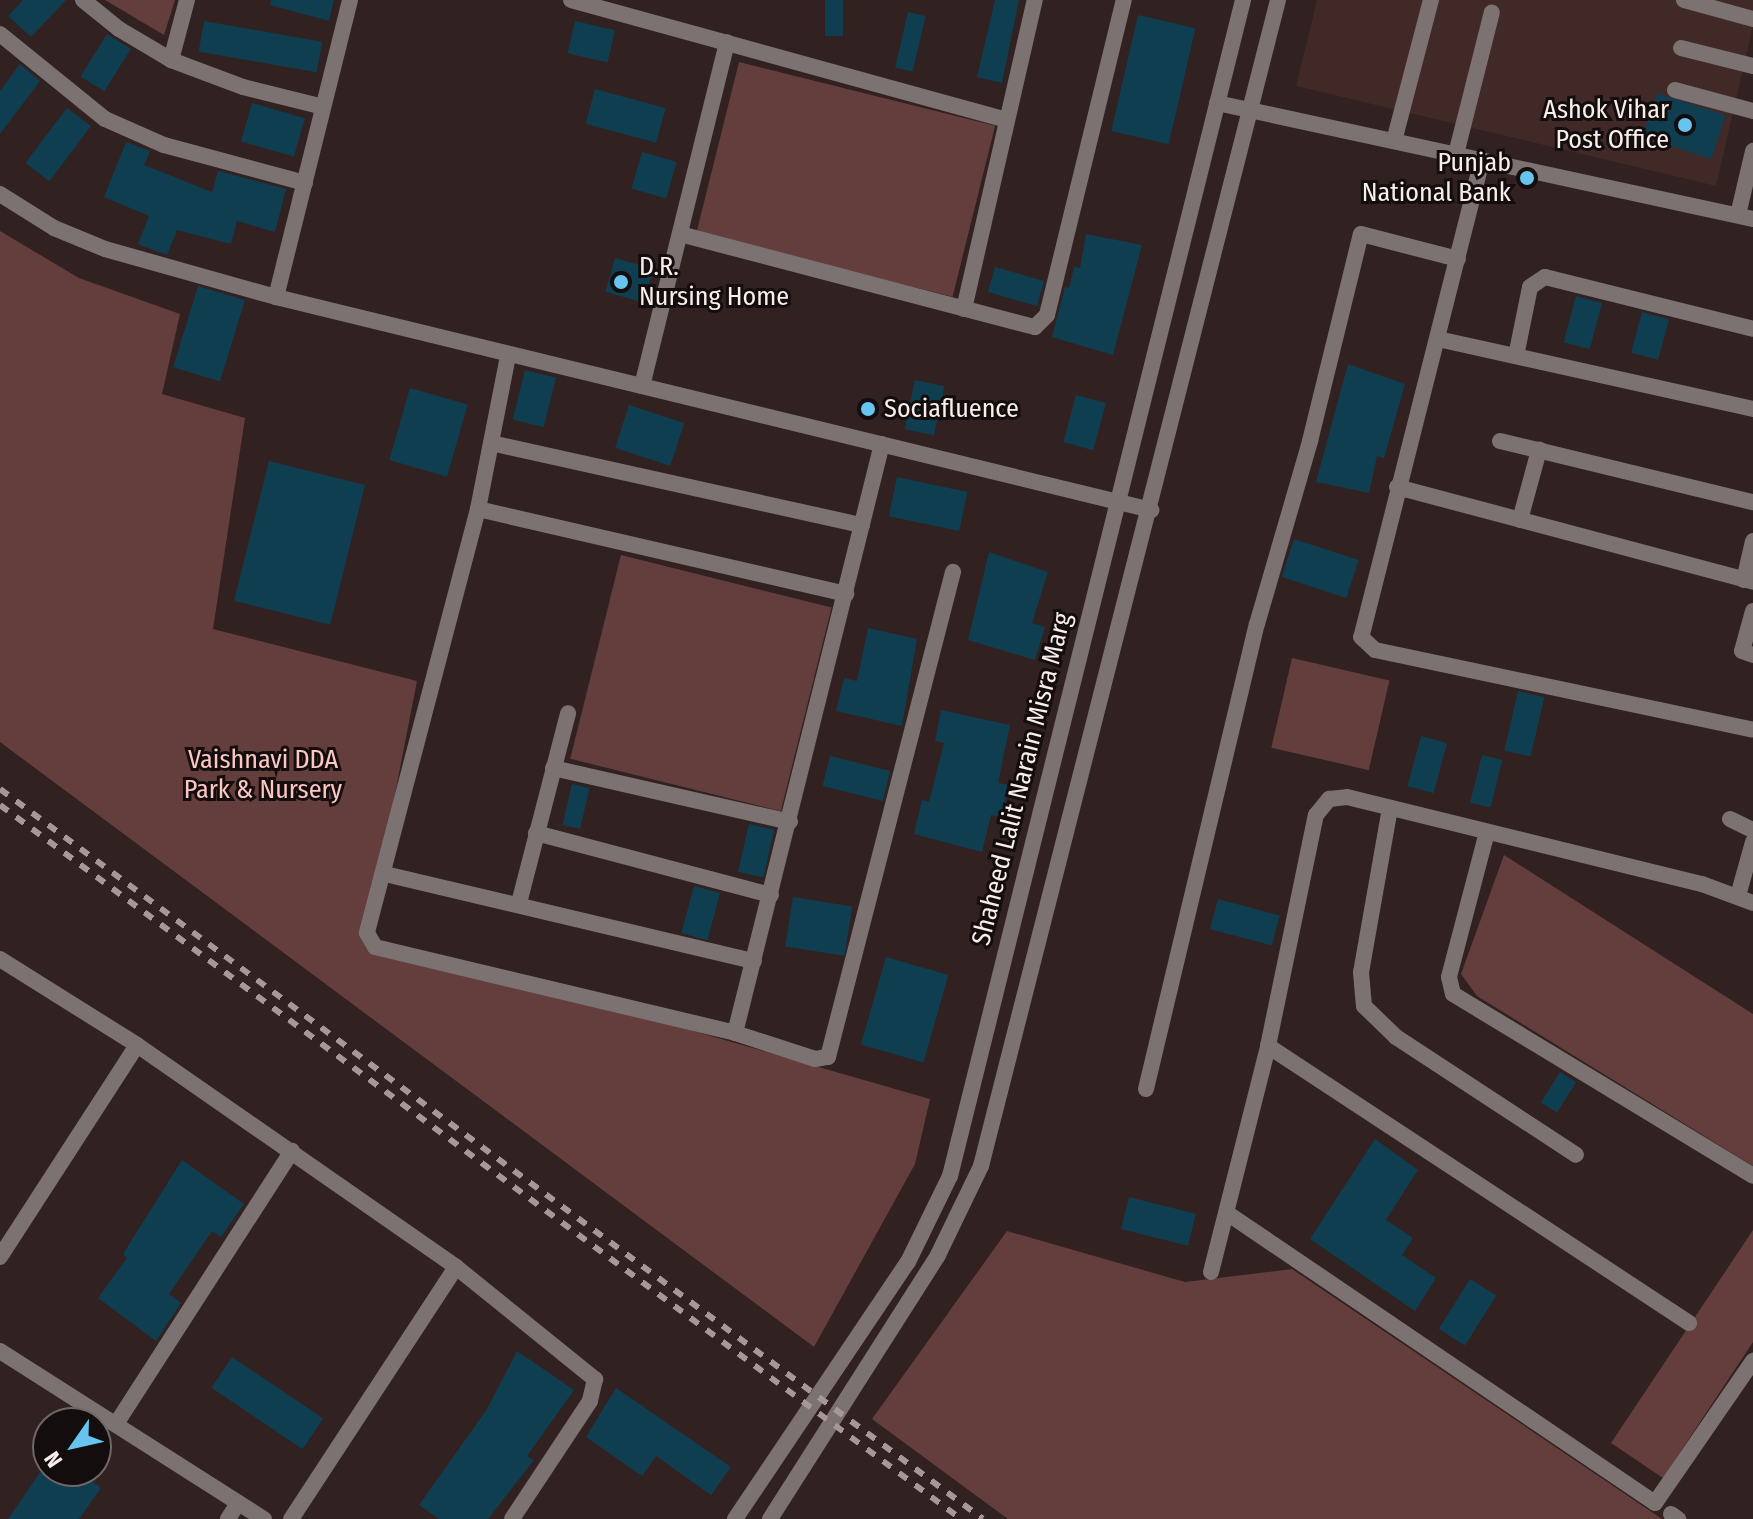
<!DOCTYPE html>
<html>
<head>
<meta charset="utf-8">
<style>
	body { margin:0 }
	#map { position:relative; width:1753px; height:1519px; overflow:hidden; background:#312120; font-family:"Fira Sans Condensed",sans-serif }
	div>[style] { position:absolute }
	.built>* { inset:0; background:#402927 }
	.green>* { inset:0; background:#633e3c; transform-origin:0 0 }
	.building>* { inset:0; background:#103e51; transform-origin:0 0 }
	.minor>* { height:16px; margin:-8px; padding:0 8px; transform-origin:8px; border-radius:8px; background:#7b7271 }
	.tertiary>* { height:16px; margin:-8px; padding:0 8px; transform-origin:8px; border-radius:8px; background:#7b7271 }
	.rail>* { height:6px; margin-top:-3px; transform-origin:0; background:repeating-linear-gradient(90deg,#a69897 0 10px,transparent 0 20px) }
	.dots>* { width:22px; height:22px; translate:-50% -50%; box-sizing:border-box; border:4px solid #140d0d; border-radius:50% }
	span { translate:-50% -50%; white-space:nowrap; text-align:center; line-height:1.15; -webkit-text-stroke:6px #140d0d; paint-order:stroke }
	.poi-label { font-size:26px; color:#faeeed }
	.right { translate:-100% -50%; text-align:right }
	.left { translate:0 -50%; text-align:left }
	.park-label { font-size:26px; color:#fcc6c3 }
	.street-label { font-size:26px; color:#faeeed }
	.north { position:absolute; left:32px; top:1407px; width:80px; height:80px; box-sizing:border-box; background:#140d0d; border:2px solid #706767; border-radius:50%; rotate:236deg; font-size:22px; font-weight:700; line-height:32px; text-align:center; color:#faeeed }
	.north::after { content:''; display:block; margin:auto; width:28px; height:36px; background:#66c4ef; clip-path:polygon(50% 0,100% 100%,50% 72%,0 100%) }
</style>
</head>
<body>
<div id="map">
	<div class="built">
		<i style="clip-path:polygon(1317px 0,1753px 0,1753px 26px,1716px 186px,1296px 86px)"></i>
	</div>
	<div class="green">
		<i style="clip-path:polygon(105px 0,175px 0,164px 35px)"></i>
		<i style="left:739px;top:62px;width:264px;height:176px;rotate:14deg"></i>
		<i style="clip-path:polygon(0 231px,79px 278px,180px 314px,162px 394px,245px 418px,213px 629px,417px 681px,367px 937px,930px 1099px,915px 1164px,814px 1347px,0 742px)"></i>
		<i style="left:621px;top:555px;width:217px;height:210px;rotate:14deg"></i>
		<i style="left:1292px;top:658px;width:100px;height:92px;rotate:13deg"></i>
		<i style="clip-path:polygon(1504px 855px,1753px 1014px,1753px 1166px,1477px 996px,1461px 974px)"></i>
		<i style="clip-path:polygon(1753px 1230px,1753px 1342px,1663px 1478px,1611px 1443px)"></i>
		<i style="clip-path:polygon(1007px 1231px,1185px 1282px,1292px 1269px,1662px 1519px,1008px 1519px,872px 1419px)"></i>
	</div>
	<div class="building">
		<i style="clip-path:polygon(23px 0,66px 0,31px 37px,8px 16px)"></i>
		<i style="clip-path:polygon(271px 0,334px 0,329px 21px,270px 5px)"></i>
		<i style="left:825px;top:0;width:18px;height:36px"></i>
		<i style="clip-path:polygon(995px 0,1019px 0,1002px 83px,977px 77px)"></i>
		<i style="left:908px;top:12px;width:18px;height:57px;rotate:13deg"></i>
		<i style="left:1138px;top:15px;width:59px;height:119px;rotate:13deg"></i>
		<i style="left:204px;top:21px;width:120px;height:31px;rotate:10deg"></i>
		<i style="left:575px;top:21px;width:41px;height:33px;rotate:13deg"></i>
		<i style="left:107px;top:34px;width:28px;height:50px;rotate:32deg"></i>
		<i style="clip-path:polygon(20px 64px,40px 81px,0 134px,0 91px)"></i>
		<i style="left:595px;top:89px;width:73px;height:36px;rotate:15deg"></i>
		<i style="left:1657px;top:93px;width:72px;height:46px;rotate:18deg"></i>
		<i style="left:252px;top:103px;width:55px;height:40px;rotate:16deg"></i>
		<i style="left:67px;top:108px;width:30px;height:69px;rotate:37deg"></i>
		<i style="clip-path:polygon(126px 142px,150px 151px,144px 165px,212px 192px,218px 171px,286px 189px,275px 232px,237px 221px,231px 244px,177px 230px,167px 255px,138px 244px,149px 216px,104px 197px)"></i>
		<i style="left:642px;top:152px;width:36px;height:38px;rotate:16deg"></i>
		<i style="clip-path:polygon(1086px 234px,1142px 245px,1113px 355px,1052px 337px,1065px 287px,1069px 288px,1074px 267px,1080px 268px)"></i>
		<i style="left:615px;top:258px;width:40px;height:35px;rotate:16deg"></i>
		<i style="left:995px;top:267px;width:51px;height:26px;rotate:16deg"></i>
		<i style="left:198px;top:286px;width:49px;height:85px;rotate:17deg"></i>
		<i style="left:1576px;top:296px;width:27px;height:48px;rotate:15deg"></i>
		<i style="left:1642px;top:312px;width:28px;height:42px;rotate:15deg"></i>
		<i style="clip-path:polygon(1348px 364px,1405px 384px,1384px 458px,1377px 456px,1369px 493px,1316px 482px)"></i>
		<i style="left:525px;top:370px;width:32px;height:51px;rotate:14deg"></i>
		<i style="left:915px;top:380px;width:30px;height:50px;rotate:12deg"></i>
		<i style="left:410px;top:388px;width:60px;height:75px;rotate:16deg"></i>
		<i style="left:1076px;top:395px;width:31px;height:49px;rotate:15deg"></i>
		<i style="left:629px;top:405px;width:58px;height:45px;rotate:18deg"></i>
		<i style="left:269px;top:461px;width:99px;height:144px;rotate:14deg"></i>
		<i style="left:897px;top:477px;width:72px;height:40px;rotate:12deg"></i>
		<i style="left:1294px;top:539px;width:68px;height:40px;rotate:18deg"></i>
		<i style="clip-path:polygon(989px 552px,1048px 572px,1032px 623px,1045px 627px,1035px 660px,968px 640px)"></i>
		<i style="clip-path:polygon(868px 628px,917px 639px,902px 726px,836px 711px,844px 678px,857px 681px)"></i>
		<i style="left:1518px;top:691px;width:27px;height:61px;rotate:13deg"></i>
		<i style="clip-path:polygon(941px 710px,1010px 725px,998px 783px,1009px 785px,1001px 817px,991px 815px,982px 852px,914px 834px,922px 800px,929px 802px,944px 743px,935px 741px)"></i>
		<i style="left:1421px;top:736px;width:27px;height:52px;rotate:15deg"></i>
		<i style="left:1482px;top:755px;width:21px;height:49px;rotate:14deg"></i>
		<i style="left:830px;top:756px;width:62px;height:31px;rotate:14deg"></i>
		<i style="left:572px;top:784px;width:18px;height:42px;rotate:13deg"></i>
		<i style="left:749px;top:824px;width:26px;height:49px;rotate:13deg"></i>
		<i style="left:694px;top:886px;width:27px;height:49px;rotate:15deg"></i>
		<i style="left:793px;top:897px;width:60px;height:50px;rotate:9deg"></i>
		<i style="left:1218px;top:899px;width:64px;height:31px;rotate:15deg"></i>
		<i style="left:886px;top:957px;width:65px;height:91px;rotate:16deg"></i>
		<i style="left:1560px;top:1072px;width:19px;height:36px;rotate:32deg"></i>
		<i style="clip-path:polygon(1375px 1139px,1418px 1170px,1386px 1220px,1413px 1238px,1402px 1255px,1436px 1278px,1415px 1311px,1310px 1239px)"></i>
		<i style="clip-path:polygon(182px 1160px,244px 1204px,221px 1237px,212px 1231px,169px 1294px,181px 1303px,156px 1341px,98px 1298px,127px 1258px,123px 1254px)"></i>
		<i style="left:1129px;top:1197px;width:69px;height:33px;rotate:14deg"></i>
		<i style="left:1470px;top:1279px;width:31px;height:59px;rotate:32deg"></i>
		<i style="clip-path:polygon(517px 1351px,574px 1390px,527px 1456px,534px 1460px,488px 1519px,439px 1519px,419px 1505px,487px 1409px)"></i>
		<i style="left:232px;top:1357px;width:110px;height:37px;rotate:34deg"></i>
		<i style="clip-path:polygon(616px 1388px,731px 1467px,711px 1495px,656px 1456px,642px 1476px,586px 1437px)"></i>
		<i style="clip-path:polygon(41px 1471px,78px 1471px,101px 1488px,79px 1519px,8px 1519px)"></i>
	</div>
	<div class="minor">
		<i style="left:83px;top:0;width:46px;rotate:38.9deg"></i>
		<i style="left:119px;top:29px;width:61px;rotate:30.8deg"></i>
		<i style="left:171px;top:60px;width:77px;rotate:20.6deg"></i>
		<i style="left:243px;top:87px;width:82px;rotate:14deg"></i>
		<i style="left:571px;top:0;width:452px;rotate:15.4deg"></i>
		<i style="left:1684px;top:0;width:72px;rotate:15.4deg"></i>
		<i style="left:0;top:34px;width:135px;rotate:39deg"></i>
		<i style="left:105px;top:119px;width:64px;rotate:23.8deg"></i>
		<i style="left:164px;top:145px;width:146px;rotate:15.1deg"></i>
		<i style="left:1681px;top:48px;width:74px;rotate:14deg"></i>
		<i style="left:171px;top:60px;width:62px;rotate:-75.1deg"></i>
		<i style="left:1675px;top:90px;width:81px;rotate:15.1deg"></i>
		<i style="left:1217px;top:103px;width:548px;rotate:12.21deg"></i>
		<i style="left:1394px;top:141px;width:146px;rotate:-75.3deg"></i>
		<i style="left:1456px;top:154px;width:146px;rotate:-75.8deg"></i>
		<i style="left:1482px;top:160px;width:492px;rotate:104.2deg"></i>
		<i style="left:1361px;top:637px;width:19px;rotate:43deg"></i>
		<i style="left:1375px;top:650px;width:386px;rotate:11.9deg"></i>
		<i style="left:1738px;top:215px;width:66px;rotate:-76.8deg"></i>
		<i style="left:680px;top:234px;width:367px;rotate:14.7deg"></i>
		<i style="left:1035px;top:327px;width:17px;rotate:-45deg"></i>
		<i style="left:1047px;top:315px;width:324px;rotate:-76.3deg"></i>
		<i style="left:276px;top:297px;width:306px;rotate:-76deg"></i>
		<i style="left:964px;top:309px;width:317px;rotate:-77.1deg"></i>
		<i style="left:1438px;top:339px;width:323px;rotate:12.5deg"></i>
		<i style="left:508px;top:356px;width:156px;rotate:101.1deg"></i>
		<i style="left:478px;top:509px;width:438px;rotate:104.7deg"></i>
		<i style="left:367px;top:933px;width:16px;rotate:60deg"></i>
		<i style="left:375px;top:947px;width:370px;rotate:13.4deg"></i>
		<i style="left:735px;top:1033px;width:84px;rotate:18deg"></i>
		<i style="left:815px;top:1059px;width:13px;rotate:-9deg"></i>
		<i style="left:828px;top:1057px;width:501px;rotate:-75.55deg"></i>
		<i style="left:1516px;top:356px;width:70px;rotate:-78.5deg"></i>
		<i style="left:1530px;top:287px;width:18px;rotate:-34deg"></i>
		<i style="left:1545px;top:277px;width:214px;rotate:14deg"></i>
		<i style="left:642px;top:386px;width:354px;rotate:-76.1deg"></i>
		<i style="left:1500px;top:441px;width:260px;rotate:13.6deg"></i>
		<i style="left:491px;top:443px;width:380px;rotate:12.5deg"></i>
		<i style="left:1397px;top:487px;width:368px;rotate:14.9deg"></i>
		<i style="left:478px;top:509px;width:378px;rotate:13deg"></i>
		<i style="left:1520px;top:520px;width:73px;rotate:-74.8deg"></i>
		<i style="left:1744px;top:580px;width:40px;rotate:-77deg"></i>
		<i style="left:1753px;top:611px;width:41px;rotate:105.4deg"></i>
		<i style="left:1742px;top:651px;width:12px;rotate:20deg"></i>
		<i style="left:553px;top:768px;width:243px;rotate:12.8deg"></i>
		<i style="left:1390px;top:808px;width:167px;rotate:100deg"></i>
		<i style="left:1361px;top:972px;width:34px;rotate:85deg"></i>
		<i style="left:1364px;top:1006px;width:45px;rotate:44.1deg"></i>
		<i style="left:1396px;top:1037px;width:215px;rotate:33.2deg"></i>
		<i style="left:1730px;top:819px;width:25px;rotate:26deg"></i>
		<i style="left:1487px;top:832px;width:150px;rotate:104.7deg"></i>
		<i style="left:1449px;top:977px;width:17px;rotate:77deg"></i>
		<i style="left:1453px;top:994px;width:351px;rotate:31.2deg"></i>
		<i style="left:536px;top:833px;width:243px;rotate:14.8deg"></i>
		<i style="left:385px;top:874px;width:379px;rotate:13.3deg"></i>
		<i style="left:1738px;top:896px;width:56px;rotate:-74.5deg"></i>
		<i style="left:519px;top:903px;width:196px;rotate:-75.5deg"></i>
		<i style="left:0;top:959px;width:162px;rotate:32.1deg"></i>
		<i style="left:137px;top:1045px;width:389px;rotate:34.8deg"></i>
		<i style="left:456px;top:1267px;width:301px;rotate:123.2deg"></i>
		<i style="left:735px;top:1033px;width:607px;rotate:-75.99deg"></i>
		<i style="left:1268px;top:1046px;width:504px;rotate:33.34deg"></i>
		<i style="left:1146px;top:1089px;width:478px;rotate:-76.6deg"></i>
		<i style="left:1257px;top:624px;width:191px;rotate:-73.8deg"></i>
		<i style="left:1310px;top:441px;width:213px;rotate:-76.2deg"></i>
		<i style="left:1361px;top:234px;width:100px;rotate:14.5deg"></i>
		<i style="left:1227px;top:1213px;width:517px;rotate:34.12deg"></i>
		<i style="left:1655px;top:1503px;width:173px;rotate:-55.4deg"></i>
		<i style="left:0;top:1257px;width:252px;rotate:-57.1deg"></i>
		<i style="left:456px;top:1267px;width:179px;rotate:38.9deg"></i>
		<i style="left:595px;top:1379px;width:23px;rotate:103deg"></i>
		<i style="left:590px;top:1401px;width:141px;rotate:123.5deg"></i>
		<i style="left:1211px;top:1272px;width:233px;rotate:-75.8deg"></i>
		<i style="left:1268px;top:1046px;width:236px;rotate:-78.3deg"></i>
		<i style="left:1316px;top:815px;width:21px;rotate:-51deg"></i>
		<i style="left:1329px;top:799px;width:18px;rotate:-6deg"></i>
		<i style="left:1347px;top:797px;width:366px;rotate:13.8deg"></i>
		<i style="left:1702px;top:884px;width:54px;rotate:20.4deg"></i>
		<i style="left:0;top:1351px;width:313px;rotate:32.5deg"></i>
		<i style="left:116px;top:1424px;width:325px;rotate:-57.2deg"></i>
		<i style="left:1671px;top:1514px;width:9px;rotate:36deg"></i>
		<i style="left:228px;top:1519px;width:19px;rotate:-58deg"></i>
	</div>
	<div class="tertiary">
		<i style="left:0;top:194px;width:64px;rotate:32.2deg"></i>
		<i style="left:54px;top:228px;width:55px;rotate:22.4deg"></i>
		<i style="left:105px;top:249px;width:178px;rotate:15.7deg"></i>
		<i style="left:276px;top:297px;width:901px;rotate:13.68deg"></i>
		<i style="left:735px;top:1519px;width:310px;rotate:-56.1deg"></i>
		<i style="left:908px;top:1262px;width:96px;rotate:-64deg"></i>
		<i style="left:950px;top:1176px;width:1212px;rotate:-76.01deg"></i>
		<i style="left:770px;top:1519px;width:313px;rotate:-57.5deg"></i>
		<i style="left:938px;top:1255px;width:99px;rotate:-64.2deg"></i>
		<i style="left:981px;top:1166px;width:1203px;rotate:-75.71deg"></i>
	</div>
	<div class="rail">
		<i style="left:0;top:789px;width:1224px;rotate:36.6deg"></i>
		<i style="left:0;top:805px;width:1197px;rotate:36.61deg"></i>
	</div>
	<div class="dots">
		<i style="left:1685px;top:125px;background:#66c4ef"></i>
		<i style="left:1527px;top:178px;background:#66c4ef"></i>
		<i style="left:621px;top:282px;background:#66c4ef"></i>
		<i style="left:868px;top:409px;background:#66c4ef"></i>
	</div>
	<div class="poi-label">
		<span class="right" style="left:1669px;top:125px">Ashok Vihar<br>Post Office</span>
		<span class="right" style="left:1511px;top:178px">Punjab<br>National Bank</span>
		<span class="left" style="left:639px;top:282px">D.R.<br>Nursing Home</span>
		<span class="left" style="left:884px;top:409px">Sociafluence</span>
	</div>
	<div class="park-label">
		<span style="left:263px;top:775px">Vaishnavi DDA<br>Park &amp; Nursery</span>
	</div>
	<div class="street-label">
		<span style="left:1022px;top:779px;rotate:-76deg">Shaheed Lalit Narain Misra Marg</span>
	</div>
	<div class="north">N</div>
</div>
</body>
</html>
